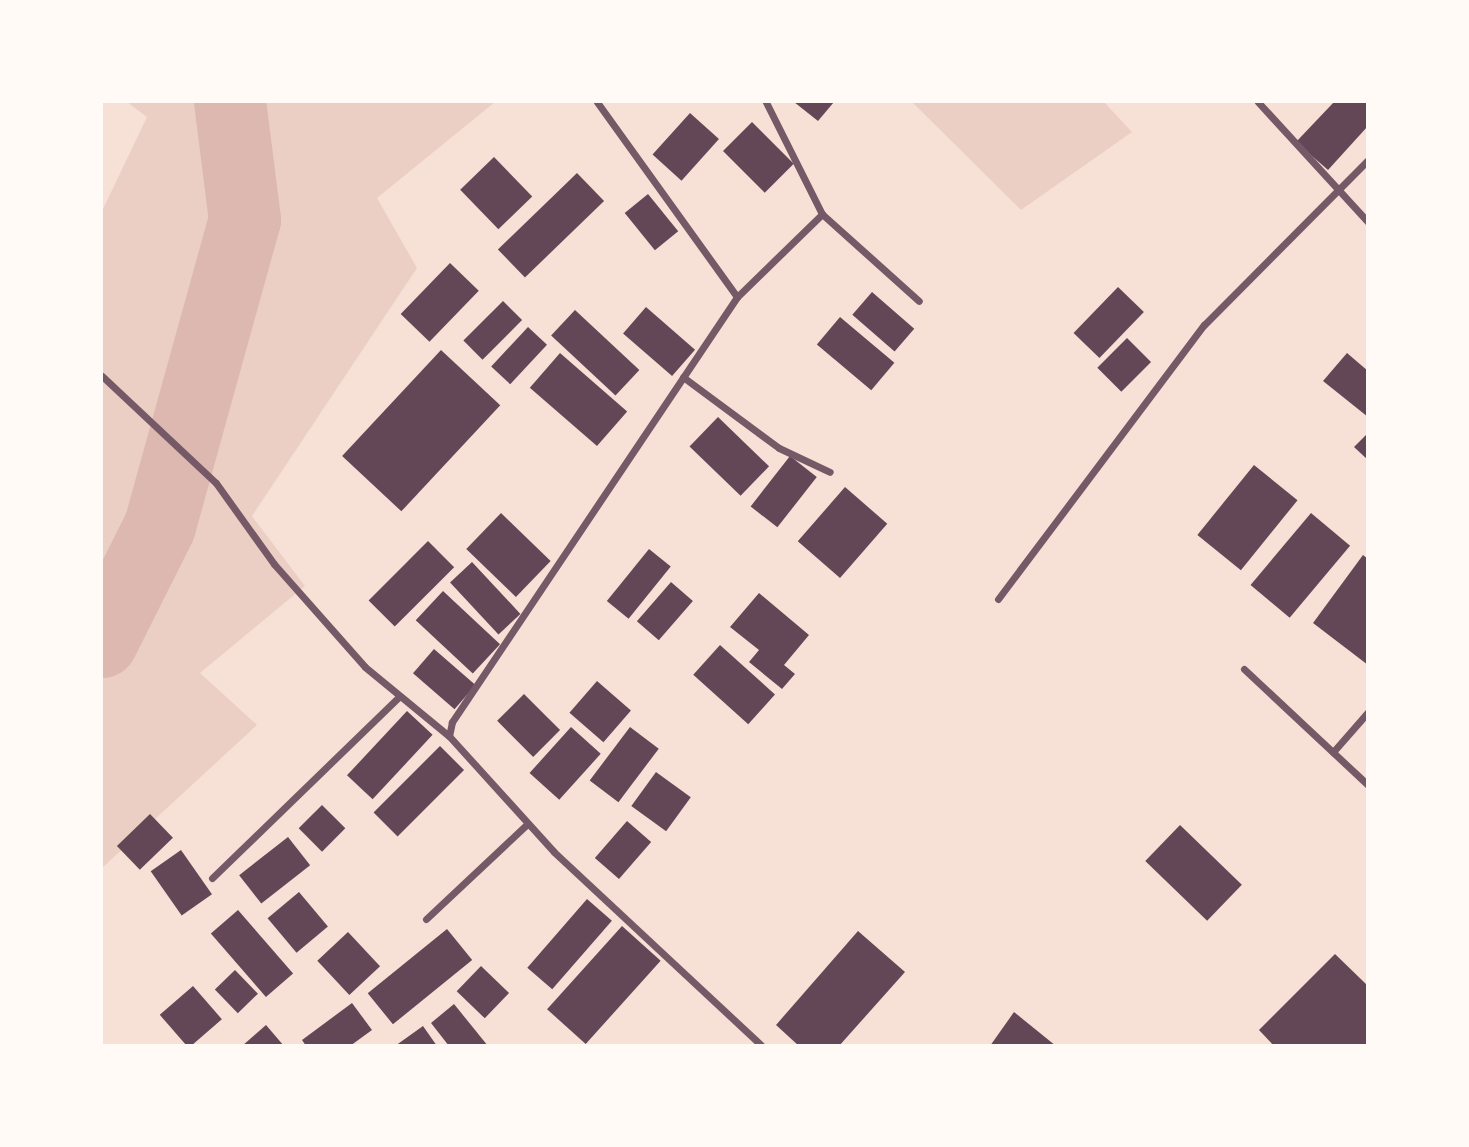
<!DOCTYPE html>
<html>
<head>
<meta charset="utf-8">
<style>
	body { margin:0 }
	#map { position:relative; width:1469px; height:1147px; overflow:hidden; background:#f7e1d7; font-family:"Exo 2",sans-serif }
	div>[style] { position:absolute }
	.green>* { inset:0; background:#ebcfc5 }
	.river>* { height:72px; margin:-36px; padding:0 36px; transform-origin:36px; border-radius:36px; background:#dcb8b0 }
	.building>* { inset:0; background:#644757; transform-origin:0 0 }
	.minor>* { height:7px; margin:-3.5px; padding:0 3.5px; transform-origin:3.5px; border-radius:3.5px; background:#755966 }
	span { translate:-50% -50%; white-space:nowrap; text-align:center; line-height:1.15; -webkit-text-stroke:5px #fffaf5; paint-order:stroke }
	.frame { position:absolute; inset:0; border:103px solid #fffaf5; pointer-events:none }
</style>
</head>
<body>
<div id="map">
	<div class="green">
		<i style="clip-path:polygon(127px 102px,495px 102px,377px 198px,417px 268px,252px 516px,305px 586px,200px 673px,257px 725px,102px 868px,102px 211px,147px 117px)"></i>
		<i style="clip-path:polygon(912px 102px,1104px 102px,1132px 132px,1021px 210px)"></i>
	</div>
	<div class="river">
		<i style="left:102px;top:642px;width:130px;rotate:-63.4deg"></i>
		<i style="left:160px;top:526px;width:318px;rotate:-74.5deg"></i>
		<i style="left:245px;top:220px;width:119px;rotate:-97.2deg"></i>
	</div>
	<div class="building">
		<i style="clip-path:polygon(794px 102px,834px 102px,818px 121px)"></i>
		<i style="clip-path:polygon(1334px 102px,1368px 102px,1368px 126px,1328px 170px,1296px 142px)"></i>
		<i style="left:690px;top:113px;width:39px;height:56px;rotate:42deg"></i>
		<i style="left:752px;top:122px;width:59px;height:41px;rotate:45deg"></i>
		<i style="left:494px;top:157px;width:55px;height:47px;rotate:46deg"></i>
		<i style="left:577px;top:173px;width:39px;height:110px;rotate:46deg"></i>
		<i style="left:648px;top:194px;width:48px;height:30px;rotate:51deg"></i>
		<i style="left:450px;top:263px;width:40px;height:71px;rotate:44deg"></i>
		<i style="left:1118px;top:287px;width:36px;height:64px;rotate:44deg"></i>
		<i style="left:872px;top:292px;width:56px;height:30px;rotate:41deg"></i>
		<i style="left:503px;top:301px;width:27px;height:56px;rotate:45deg"></i>
		<i style="left:646px;top:307px;width:65px;height:35px;rotate:41deg"></i>
		<i style="left:575px;top:310px;width:88px;height:35px;rotate:43deg"></i>
		<i style="left:840px;top:317px;width:71px;height:36px;rotate:40deg"></i>
		<i style="left:528px;top:327px;width:26px;height:54px;rotate:43deg"></i>
		<i style="left:1127px;top:338px;width:34px;height:42px;rotate:45deg"></i>
		<i style="left:441px;top:350px;width:81px;height:145px;rotate:43deg"></i>
		<i style="left:560px;top:353px;width:89px;height:46px;rotate:41deg"></i>
		<i style="clip-path:polygon(1347px 353px,1368px 371px,1368px 417px,1323px 381px)"></i>
		<i style="left:718px;top:417px;width:71px;height:41px;rotate:44deg"></i>
		<i style="clip-path:polygon(1368px 433px,1368px 460px,1354px 447px)"></i>
		<i style="left:790px;top:456px;width:34px;height:64px;rotate:38deg"></i>
		<i style="left:1254px;top:465px;width:56px;height:90px;rotate:39deg"></i>
		<i style="left:845px;top:487px;width:56px;height:72px;rotate:41deg"></i>
		<i style="left:501px;top:513px;width:69px;height:50px;rotate:44deg"></i>
		<i style="left:1311px;top:513px;width:51px;height:94px;rotate:40deg"></i>
		<i style="left:428px;top:541px;width:37px;height:84px;rotate:45deg"></i>
		<i style="left:649px;top:549px;width:28px;height:67px;rotate:39deg"></i>
		<i style="clip-path:polygon(1363px 555px,1368px 559px,1368px 665px,1313px 623px)"></i>
		<i style="left:472px;top:562px;width:71px;height:30px;rotate:47deg"></i>
		<i style="left:671px;top:582px;width:29px;height:52px;rotate:41deg"></i>
		<i style="left:443px;top:591px;width:78px;height:40px;rotate:43deg"></i>
		<i style="clip-path:polygon(759px 593px,809px 635px,784px 665px,795px 674px,782px 689px,749px 662px,759px 650px,730px 627px)"></i>
		<i style="left:720px;top:645px;width:74px;height:40px;rotate:42deg"></i>
		<i style="left:434px;top:649px;width:55px;height:32px;rotate:41deg"></i>
		<i style="left:597px;top:681px;width:45px;height:42px;rotate:41deg"></i>
		<i style="left:524px;top:694px;width:51px;height:38px;rotate:45deg"></i>
		<i style="left:407px;top:711px;width:35px;height:88px;rotate:43deg"></i>
		<i style="left:571px;top:727px;width:40px;height:62px;rotate:42deg"></i>
		<i style="left:630px;top:727px;width:36px;height:67px;rotate:37deg"></i>
		<i style="left:440px;top:746px;width:34px;height:94px;rotate:45deg"></i>
		<i style="left:656px;top:772px;width:43px;height:42px;rotate:36deg"></i>
		<i style="left:322px;top:805px;width:33px;height:33px;rotate:45deg"></i>
		<i style="left:150px;top:814px;width:33px;height:46px;rotate:46deg"></i>
		<i style="left:627px;top:821px;width:32px;height:49px;rotate:41deg"></i>
		<i style="left:1180px;top:825px;width:86px;height:50px;rotate:44deg"></i>
		<i style="left:288px;top:837px;width:36px;height:62px;rotate:52deg"></i>
		<i style="left:181px;top:850px;width:54px;height:37px;rotate:55deg"></i>
		<i style="left:299px;top:892px;width:45px;height:41px;rotate:50deg"></i>
		<i style="left:587px;top:899px;width:33px;height:91px;rotate:41deg"></i>
		<i style="left:238px;top:910px;width:84px;height:36px;rotate:49deg"></i>
		<i style="left:622px;top:926px;width:52px;height:112px;rotate:42deg"></i>
		<i style="left:447px;top:929px;width:40px;height:102px;rotate:51deg"></i>
		<i style="clip-path:polygon(858px 931px,905px 972px,839px 1046px,799px 1046px,776px 1025px)"></i>
		<i style="left:348px;top:932px;width:47px;height:42px;rotate:47deg"></i>
		<i style="clip-path:polygon(1335px 954px,1368px 986px,1368px 1046px,1274px 1046px,1259px 1030px)"></i>
		<i style="left:481px;top:966px;width:39px;height:35px;rotate:44deg"></i>
		<i style="left:235px;top:970px;width:33px;height:28px;rotate:46deg"></i>
		<i style="left:193px;top:986px;width:44px;height:44px;rotate:49deg"></i>
		<i style="clip-path:polygon(352px 1003px,372px 1030px,350px 1046px,306px 1046px,302px 1040px)"></i>
		<i style="clip-path:polygon(454px 1004px,488px 1046px,449px 1046px,431px 1023px)"></i>
		<i style="clip-path:polygon(1014px 1012px,1056px 1046px,990px 1046px)"></i>
		<i style="clip-path:polygon(266px 1025px,284px 1046px,242px 1046px)"></i>
		<i style="clip-path:polygon(423px 1026px,437px 1046px,395px 1046px)"></i>
	</div>
	<div class="minor">
		<i style="left:597px;top:102px;width:240px;rotate:54.3deg"></i>
		<i style="left:737px;top:297px;width:512px;rotate:123.85deg"></i>
		<i style="left:452px;top:722px;width:14px;rotate:102deg"></i>
		<i style="left:449px;top:736px;width:156px;rotate:47.8deg"></i>
		<i style="left:554px;top:852px;width:284px;rotate:43deg"></i>
		<i style="left:1258px;top:102px;width:163px;rotate:47.5deg"></i>
		<i style="left:822px;top:214px;width:130px;rotate:41.9deg"></i>
		<i style="left:737px;top:297px;width:119px;rotate:-44.3deg"></i>
		<i style="left:822px;top:214px;width:125px;rotate:-116.6deg"></i>
		<i style="left:102px;top:376px;width:156px;rotate:43.2deg"></i>
		<i style="left:216px;top:483px;width:100px;rotate:54.4deg"></i>
		<i style="left:274px;top:564px;width:137px;rotate:48.5deg"></i>
		<i style="left:365px;top:667px;width:109px;rotate:39.4deg"></i>
		<i style="left:683px;top:377px;width:119px;rotate:36.5deg"></i>
		<i style="left:779px;top:448px;width:56px;rotate:25.2deg"></i>
		<i style="left:998px;top:599px;width:343px;rotate:-53.1deg"></i>
		<i style="left:1204px;top:325px;width:233px;rotate:-45.2deg"></i>
		<i style="left:1244px;top:669px;width:170px;rotate:43.1deg"></i>
		<i style="left:1333px;top:752px;width:53px;rotate:-48.8deg"></i>
		<i style="left:212px;top:878px;width:260px;rotate:-44.1deg"></i>
		<i style="left:426px;top:919px;width:139px;rotate:-43.2deg"></i>
	</div>
	<div class="frame"></div>
</div>
</body>
</html>
